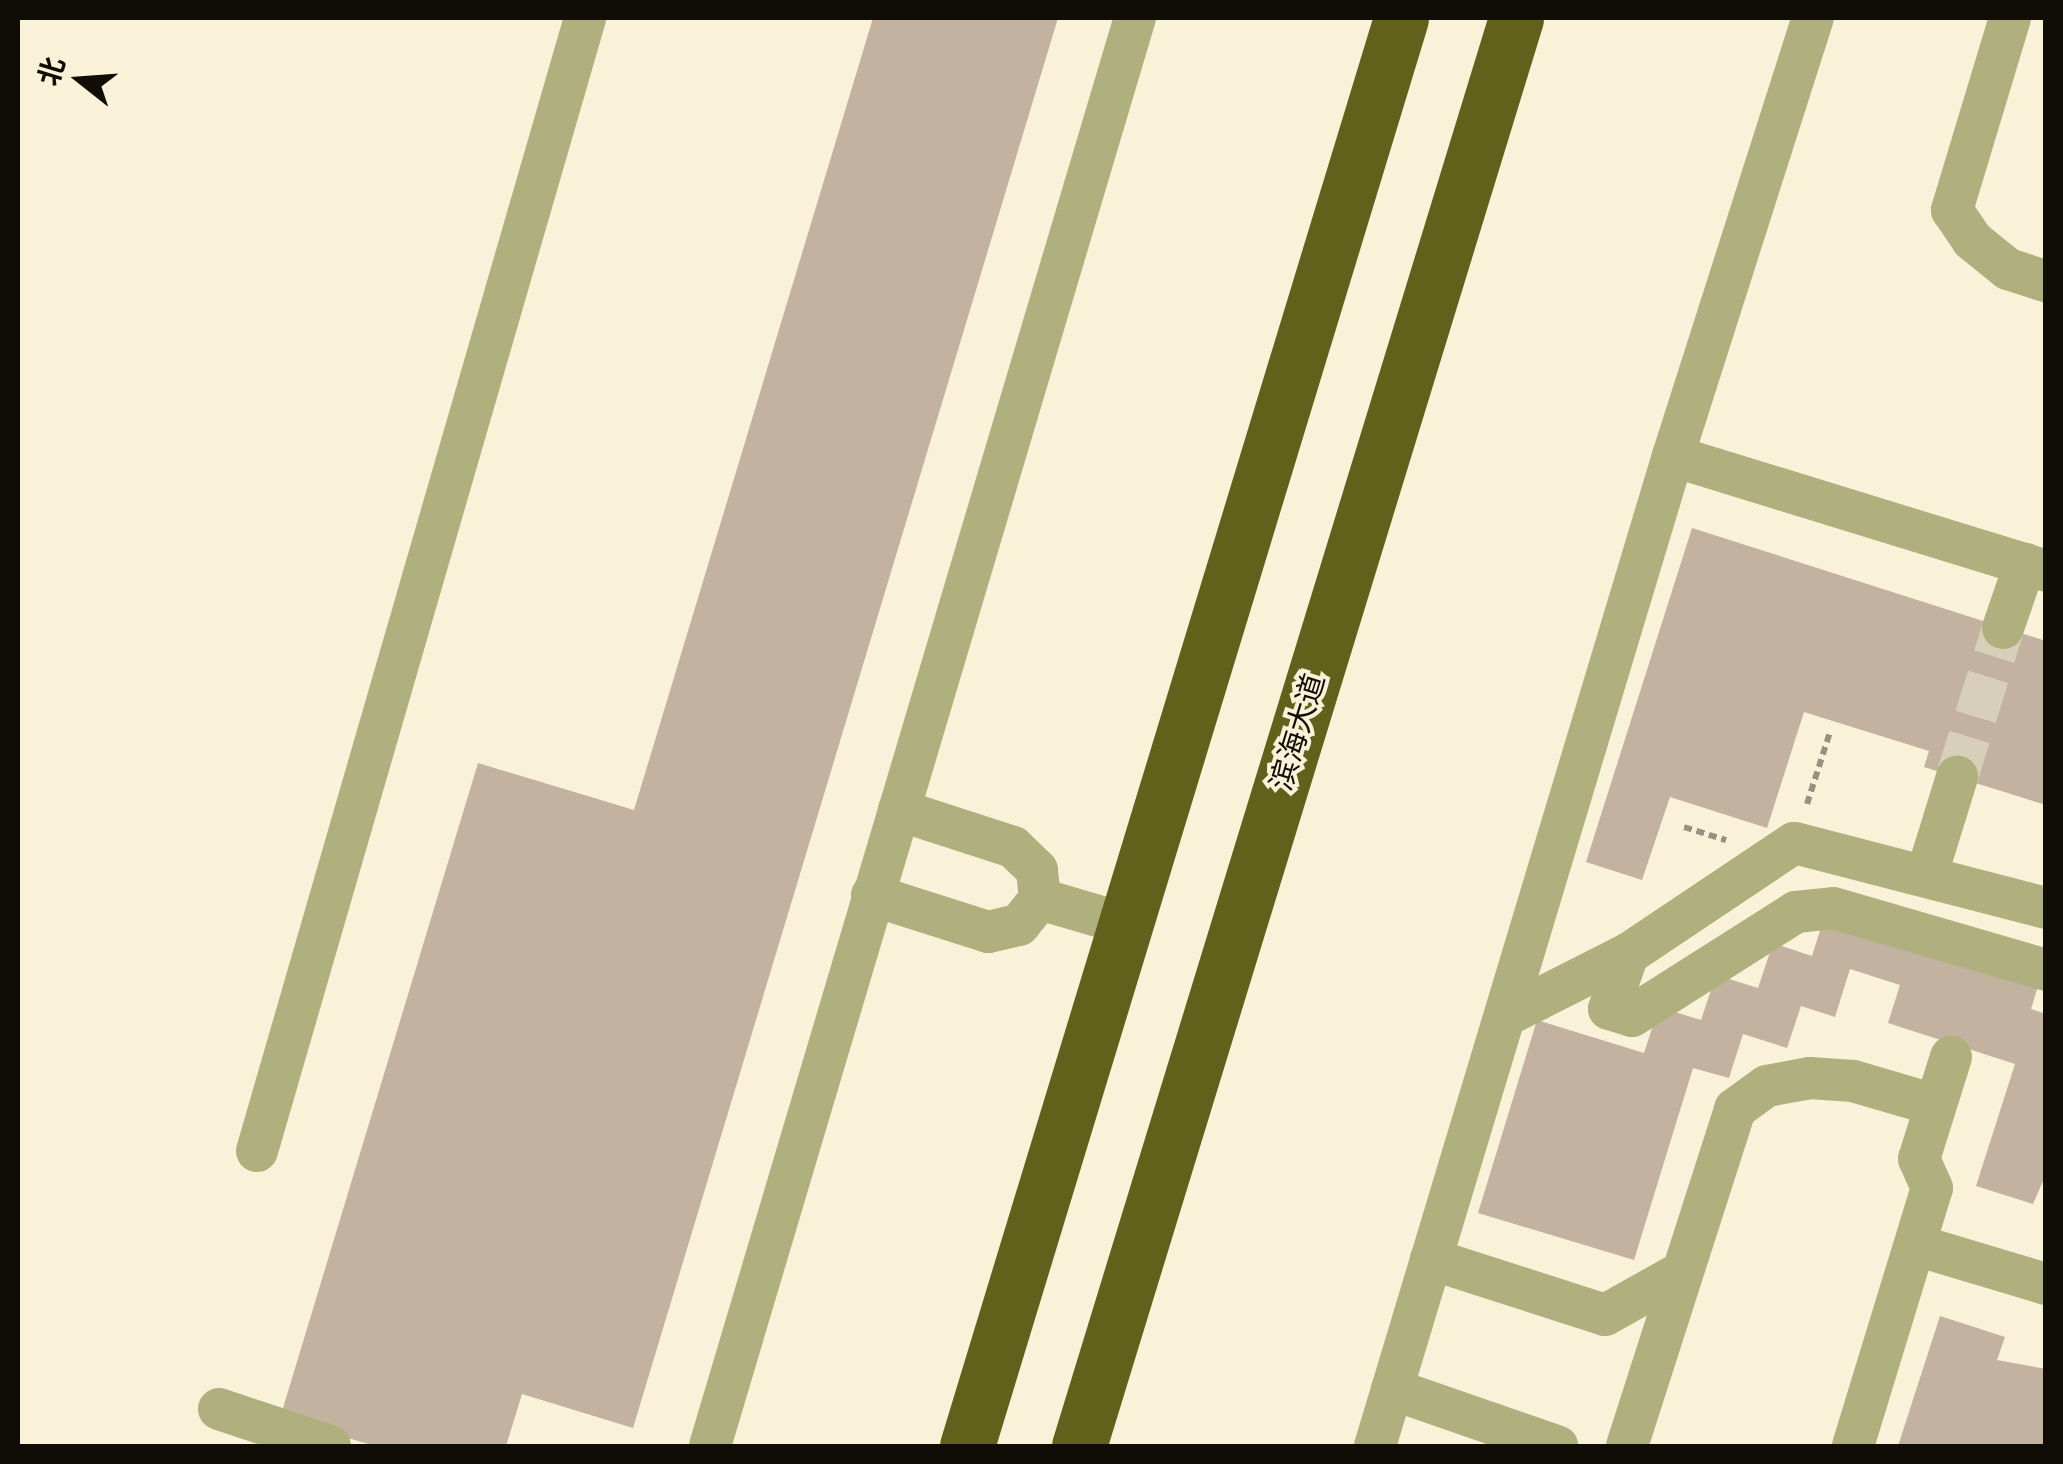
<!DOCTYPE html>
<html>
<head>
<meta charset="utf-8">
<style>
	body { margin:0 }
	#map { position:relative; width:2063px; height:1464px; overflow:hidden; background:#faf1d9; font-family:Cabin,"Noto Sans SC",sans-serif }
	div>[style] { position:absolute }
	.building>* { inset:0; background:#c2b29f }
	.minor-tunnel>* { height:42px; margin-top:-21px; transform-origin:0; background:repeating-linear-gradient(90deg,#d7cfb9 0 42px,transparent 0 63px) }
	.path>* { height:6px; margin-top:-3px; transform-origin:0; background:repeating-linear-gradient(90deg,#989180 0 8px,transparent 0 13px) }
	.minor>* { height:42px; margin:-21px; padding:0 21px; transform-origin:21px; border-radius:21px; background:#afb07e }
	.highway>* { height:55px; margin:-27.5px; padding:0 27.5px; transform-origin:27.5px; border-radius:27.5px; background:#62611c }
	span { translate:-50% -50%; white-space:nowrap; text-align:center; line-height:1.15; -webkit-text-stroke:8px #faf1d9; paint-order:stroke }
	.street-label { font-size:30px; color:#100d06 }
	.frame { position:absolute; inset:0; border:20px solid #100d06; pointer-events:none }
	.north { position:absolute; left:30px; top:30px; width:100px; height:100px; -webkit-text-stroke:8px #faf1d9; paint-order:stroke; rotate:287deg; font-size:28px; font-weight:700; line-height:40px; text-align:center; color:#100d06 }
	.north::after { content:''; display:block; margin:auto; width:35px; height:45px; background:#100d06; clip-path:polygon(50% 0,100% 100%,50% 72%,0 100%) }
</style>
</head>
<body>
<div id="map">
	<div class="building">
		<i style="clip-path:polygon(873px 18px,1058px 18px,633px 1428px,522px 1394px,506px 1446px,375px 1446px,280px 1418px,478px 763px,634px 810px)"></i>
		<i style="clip-path:polygon(1692px 528px,2046px 641px,2046px 805px,1924px 767px,1929px 751px,1804px 712px,1767px 828px,1670px 797px,1642px 880px,1586px 862px)"></i>
		<i style="clip-path:polygon(1825px 915px,2039px 983px,2031px 1009px,2046px 1014px,2046px 1174px,2033px 1204px,1976px 1186px,2015px 1064px,1888px 1023px,1900px 985px,1850px 969px,1835px 1017px,1801px 1006px,1787px 1048px,1743px 1034px,1729px 1078px,1693px 1068px,1634px 1260px,1478px 1213px,1537px 1020px,1644px 1053px,1659px 1007px,1701px 1020px,1716px 975px,1758px 988px,1773px 943px,1812px 956px)"></i>
		<i style="clip-path:polygon(1940px 1316px,2005px 1337px,1997px 1360px,2046px 1369px,2046px 1446px,1898px 1446px)"></i>
	</div>
	<div class="minor-tunnel">
		<i style="left:1957px;top:777px;width:156px;rotate:-72.8deg"></i>
	</div>
	<div class="path">
		<i style="left:1807px;top:804px;width:76px;rotate:-72.3deg"></i>
		<i style="left:1684px;top:827px;width:44px;rotate:17.2deg"></i>
	</div>
	<div class="minor">
		<i style="left:2010px;top:18px;width:201px;rotate:106.8deg"></i>
		<i style="left:1952px;top:210px;width:36px;rotate:56deg"></i>
		<i style="left:1972px;top:240px;width:46px;rotate:38.9deg"></i>
		<i style="left:2008px;top:269px;width:40px;rotate:18deg"></i>
		<i style="left:1673px;top:456px;width:390px;rotate:17.1deg"></i>
		<i style="left:2003px;top:628px;width:68px;rotate:-71deg"></i>
		<i style="left:1927px;top:874px;width:102px;rotate:-72.8deg"></i>
		<i style="left:872px;top:895px;width:122px;rotate:17.7deg"></i>
		<i style="left:988px;top:932px;width:32px;rotate:-13deg"></i>
		<i style="left:1019px;top:925px;width:33px;rotate:-51deg"></i>
		<i style="left:1040px;top:899px;width:29px;rotate:-96deg"></i>
		<i style="left:1037px;top:870px;width:33px;rotate:-136deg"></i>
		<i style="left:1013px;top:847px;width:120px;rotate:-162deg"></i>
		<i style="left:1040px;top:899px;width:89px;rotate:16.4deg"></i>
		<i style="left:2046px;top:908px;width:260px;rotate:-165.5deg"></i>
		<i style="left:1794px;top:843px;width:200px;rotate:146.2deg"></i>
		<i style="left:1628px;top:954px;width:58px;rotate:109.1deg"></i>
		<i style="left:1609px;top:1009px;width:24px;rotate:17deg"></i>
		<i style="left:1632px;top:1016px;width:194px;rotate:-32.4deg"></i>
		<i style="left:1796px;top:912px;width:37px;rotate:-6deg"></i>
		<i style="left:1833px;top:908px;width:222px;rotate:16.2deg"></i>
		<i style="left:1505px;top:1016px;width:138px;rotate:-26.8deg"></i>
		<i style="left:257px;top:1151px;width:1180px;rotate:-73.85deg"></i>
		<i style="left:1916px;top:1245px;width:136px;rotate:16.7deg"></i>
		<i style="left:1431px;top:1259px;width:183px;rotate:17.8deg"></i>
		<i style="left:1605px;top:1315px;width:86px;rotate:-29.2deg"></i>
		<i style="left:1392px;top:1389px;width:175px;rotate:19.1deg"></i>
		<i style="left:219px;top:1409px;width:117px;rotate:18.4deg"></i>
		<i style="left:710px;top:1446px;width:1490px;rotate:-73.43deg"></i>
		<i style="left:1375px;top:1446px;width:1034px;rotate:-73.25deg"></i>
		<i style="left:1673px;top:456px;width:460px;rotate:-72.3deg"></i>
		<i style="left:1627px;top:1446px;width:354px;rotate:-72.2deg"></i>
		<i style="left:1735px;top:1109px;width:39px;rotate:-36deg"></i>
		<i style="left:1767px;top:1086px;width:44px;rotate:-10.5deg"></i>
		<i style="left:1810px;top:1078px;width:43px;rotate:4deg"></i>
		<i style="left:1853px;top:1081px;width:85px;rotate:16.3deg"></i>
		<i style="left:1853px;top:1446px;width:270px;rotate:-73deg"></i>
		<i style="left:1932px;top:1188px;width:32px;rotate:-114deg"></i>
		<i style="left:1919px;top:1159px;width:107px;rotate:-72.6deg"></i>
	</div>
	<div class="highway">
		<i style="left:967px;top:1446px;width:1492px;rotate:-73.09deg"></i>
		<i style="left:1079px;top:1446px;width:1493px;rotate:-72.98deg"></i>
	</div>
	<div class="street-label">
		<span style="left:1298px;top:732px;rotate:-73deg">滨海大道</span>
	</div>
	<div class="frame"></div>
	<div class="north">北</div>
</div>
</body>
</html>
